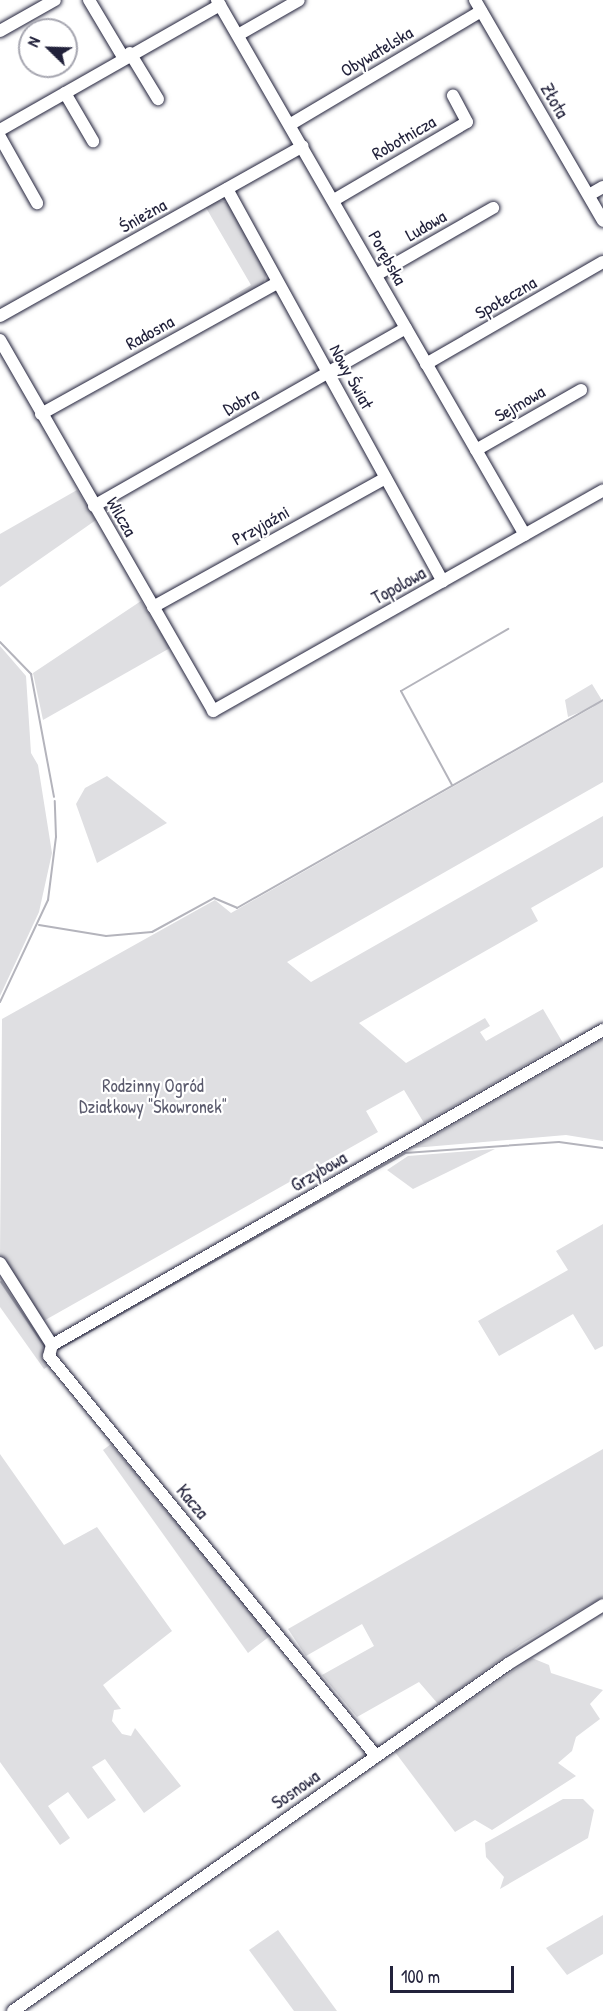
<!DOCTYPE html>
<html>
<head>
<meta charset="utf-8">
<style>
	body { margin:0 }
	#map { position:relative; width:603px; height:2011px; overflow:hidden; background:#fff; font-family:"Patrick Hand",sans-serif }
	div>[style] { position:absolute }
	.green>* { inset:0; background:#dfdfe2 }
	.stream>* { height:2px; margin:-1px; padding:0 1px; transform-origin:1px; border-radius:1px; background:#b4b4bc }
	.roads { filter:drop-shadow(0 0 2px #22223b) drop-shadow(0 0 2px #22223b) }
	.minor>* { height:12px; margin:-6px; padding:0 6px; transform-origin:6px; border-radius:6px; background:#fff }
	span { translate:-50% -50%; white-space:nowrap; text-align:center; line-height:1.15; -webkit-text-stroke:4.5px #fff; paint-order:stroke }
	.street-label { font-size:18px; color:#22223b }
	.park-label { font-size:18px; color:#5b5b6d }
	.north { position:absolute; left:18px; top:18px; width:60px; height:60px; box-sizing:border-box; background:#fff; border:2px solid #a7a7b1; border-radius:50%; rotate:293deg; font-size:16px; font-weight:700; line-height:24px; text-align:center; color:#22223b }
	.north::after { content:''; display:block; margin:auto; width:21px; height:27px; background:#22223b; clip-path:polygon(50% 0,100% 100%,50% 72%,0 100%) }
	.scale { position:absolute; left:390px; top:1966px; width:124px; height:27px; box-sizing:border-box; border:3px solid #22223b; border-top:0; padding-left:8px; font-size:18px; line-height:21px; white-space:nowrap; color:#22223b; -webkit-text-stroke:4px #fff; paint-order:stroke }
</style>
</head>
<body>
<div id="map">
	<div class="green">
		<i style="clip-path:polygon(218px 200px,229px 203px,267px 273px,263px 284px,232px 302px,229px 298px,251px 285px,205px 206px)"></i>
		<i style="clip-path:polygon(77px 490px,96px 520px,0 587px,0 534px)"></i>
		<i style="clip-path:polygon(141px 601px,170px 648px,43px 720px,33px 673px)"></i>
		<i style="clip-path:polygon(0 646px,26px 676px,31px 753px,38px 765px,52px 853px,39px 912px,0 996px)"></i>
		<i style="clip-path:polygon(592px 684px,603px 702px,603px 782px,287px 962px,311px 982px,603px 816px,603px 867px,531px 908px,538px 921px,359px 1023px,406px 1063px,485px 1018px,490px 1026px,480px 1032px,486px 1041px,543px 1009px,563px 1043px,424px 1123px,404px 1090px,366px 1111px,378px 1132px,40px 1323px,0 1256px,2px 1019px,215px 900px,231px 913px,595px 706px,568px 717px,565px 700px)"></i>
		<i style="clip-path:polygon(107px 776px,167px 823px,97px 863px,76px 804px,85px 788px)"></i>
		<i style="clip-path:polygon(603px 1039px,603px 1141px,566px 1135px,413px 1148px)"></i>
		<i style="clip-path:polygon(495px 1149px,413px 1189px,387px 1170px,408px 1156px)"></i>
		<i style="clip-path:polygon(603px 1224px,603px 1346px,595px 1350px,573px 1314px,499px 1356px,478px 1321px,568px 1270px,556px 1251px)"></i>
		<i style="clip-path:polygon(0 1277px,39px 1338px,51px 1364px,44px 1369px,0 1307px)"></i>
		<i style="clip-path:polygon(111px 1444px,270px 1636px,248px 1653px,103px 1450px)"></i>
		<i style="clip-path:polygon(603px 1449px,603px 1597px,523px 1643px,438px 1704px,419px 1682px,357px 1717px,322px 1675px,374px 1646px,362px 1624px,306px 1656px,288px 1629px)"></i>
		<i style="clip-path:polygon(0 1454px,64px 1545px,97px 1527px,172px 1631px,103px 1685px,121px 1709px,114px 1710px,112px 1721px,122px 1734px,131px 1736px,135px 1728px,181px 1786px,144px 1813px,105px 1759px,92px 1767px,116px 1800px,88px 1819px,68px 1792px,48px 1806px,70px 1838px,60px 1845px,0 1762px)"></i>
		<i style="clip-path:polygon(532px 1658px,549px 1665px,551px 1673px,603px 1690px,590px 1704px,600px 1719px,576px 1737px,572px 1751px,558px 1763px,576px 1776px,492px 1830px,475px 1820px,455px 1832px,395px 1752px)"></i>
		<i style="clip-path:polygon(563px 1799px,583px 1799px,594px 1810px,588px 1838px,500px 1889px,504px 1877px,486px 1857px,485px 1843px)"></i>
		<i style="clip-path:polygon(603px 1915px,603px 1954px,567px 1975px,546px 1948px)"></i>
		<i style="clip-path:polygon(278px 1930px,297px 1956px,337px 2011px,294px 2011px,249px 1950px)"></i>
	</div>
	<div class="stream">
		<i style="left:0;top:642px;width:45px;rotate:45.9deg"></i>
		<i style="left:31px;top:674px;width:125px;rotate:79.4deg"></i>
		<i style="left:452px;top:785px;width:107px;rotate:-118.5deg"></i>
		<i style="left:401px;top:691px;width:124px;rotate:-30.1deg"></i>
		<i style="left:39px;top:925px;width:68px;rotate:9.3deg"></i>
		<i style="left:106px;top:936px;width:46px;rotate:-5deg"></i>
		<i style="left:152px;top:932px;width:71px;rotate:-28.7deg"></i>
		<i style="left:214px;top:898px;width:25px;rotate:23deg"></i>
		<i style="left:237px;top:908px;width:421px;rotate:-29.6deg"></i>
		<i style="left:0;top:1002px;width:113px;rotate:-64.8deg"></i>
		<i style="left:48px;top:900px;width:64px;rotate:-82.8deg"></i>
		<i style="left:56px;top:837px;width:36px;rotate:-92deg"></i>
		<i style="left:1px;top:1282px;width:78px;rotate:55.9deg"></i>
		<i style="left:59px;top:1349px;width:398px;rotate:-29.5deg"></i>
		<i style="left:405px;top:1153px;width:154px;rotate:-4.1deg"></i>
		<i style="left:559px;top:1142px;width:44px;rotate:7.8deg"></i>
	</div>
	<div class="roads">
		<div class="minor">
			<i style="left:89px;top:0;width:66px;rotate:59.2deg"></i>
			<i style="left:217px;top:0;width:617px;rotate:60.07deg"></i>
			<i style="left:475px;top:0;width:255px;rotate:59.9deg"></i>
			<i style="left:0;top:31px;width:63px;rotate:-29.4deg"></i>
			<i style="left:238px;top:35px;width:70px;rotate:-29.8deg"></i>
			<i style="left:130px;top:53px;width:54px;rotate:58.7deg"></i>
			<i style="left:65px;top:93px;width:56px;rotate:59.7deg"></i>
			<i style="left:291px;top:124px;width:221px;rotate:-30.7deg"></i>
			<i style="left:0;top:130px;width:253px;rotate:-29.6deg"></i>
			<i style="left:0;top:137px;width:76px;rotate:60.7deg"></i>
			<i style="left:227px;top:189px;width:448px;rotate:61.2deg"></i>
			<i style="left:589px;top:195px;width:16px;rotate:-30deg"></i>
			<i style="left:334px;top:200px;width:154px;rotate:-30.4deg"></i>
			<i style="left:467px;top:122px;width:30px;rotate:-118deg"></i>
			<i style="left:376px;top:275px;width:135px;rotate:-29.8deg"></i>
			<i style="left:0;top:316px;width:347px;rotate:-29.3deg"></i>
			<i style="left:0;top:340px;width:428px;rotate:60.1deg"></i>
			<i style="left:213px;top:711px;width:448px;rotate:-29.5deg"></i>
			<i style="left:426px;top:364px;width:204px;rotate:-30deg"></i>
			<i style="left:41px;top:414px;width:270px;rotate:-29deg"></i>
			<i style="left:476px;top:450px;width:121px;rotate:-29.7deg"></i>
			<i style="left:94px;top:506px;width:359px;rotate:-29.7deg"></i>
			<i style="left:153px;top:607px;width:266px;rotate:-29deg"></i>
			<i style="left:0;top:1263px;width:97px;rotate:57.6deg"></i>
			<i style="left:52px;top:1345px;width:11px;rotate:105deg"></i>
			<i style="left:49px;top:1356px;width:517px;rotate:50.73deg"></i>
			<i style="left:52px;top:1345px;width:635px;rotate:-29.76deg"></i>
			<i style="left:13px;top:2011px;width:605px;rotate:-35.03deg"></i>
			<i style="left:508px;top:1664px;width:112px;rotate:-31.8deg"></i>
		</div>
	</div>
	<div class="street-label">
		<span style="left:377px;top:52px;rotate:-31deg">Obywatelska</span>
		<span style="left:554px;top:101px;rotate:60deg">Złota</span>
		<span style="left:404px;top:138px;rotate:-30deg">Robotnicza</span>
		<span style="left:143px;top:216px;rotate:-29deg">Śnieżna</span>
		<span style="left:426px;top:226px;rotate:-30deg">Ludowa</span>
		<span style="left:387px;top:258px;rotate:61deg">Porębska</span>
		<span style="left:506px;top:298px;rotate:-30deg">Społeczna</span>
		<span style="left:150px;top:333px;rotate:-29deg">Radosna</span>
		<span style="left:351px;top:377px;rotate:61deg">Nowy Świat</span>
		<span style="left:241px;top:402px;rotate:-29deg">Dobra</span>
		<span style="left:520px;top:404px;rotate:-30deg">Sejmowa</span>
		<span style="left:121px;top:517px;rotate:60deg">Wilcza</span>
		<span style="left:261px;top:526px;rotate:-29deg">Przyjaźni</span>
		<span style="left:399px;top:586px;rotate:-29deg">Topolowa</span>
		<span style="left:319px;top:1172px;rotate:-30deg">Grzybowa</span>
		<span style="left:192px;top:1502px;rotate:50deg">Kacza</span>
		<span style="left:296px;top:1790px;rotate:-35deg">Sosnowa</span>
	</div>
	<div class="park-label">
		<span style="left:153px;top:1097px">Rodzinny Ogród<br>Działkowy "Skowronek"</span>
	</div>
	<div class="north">N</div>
	<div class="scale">100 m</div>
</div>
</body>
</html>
